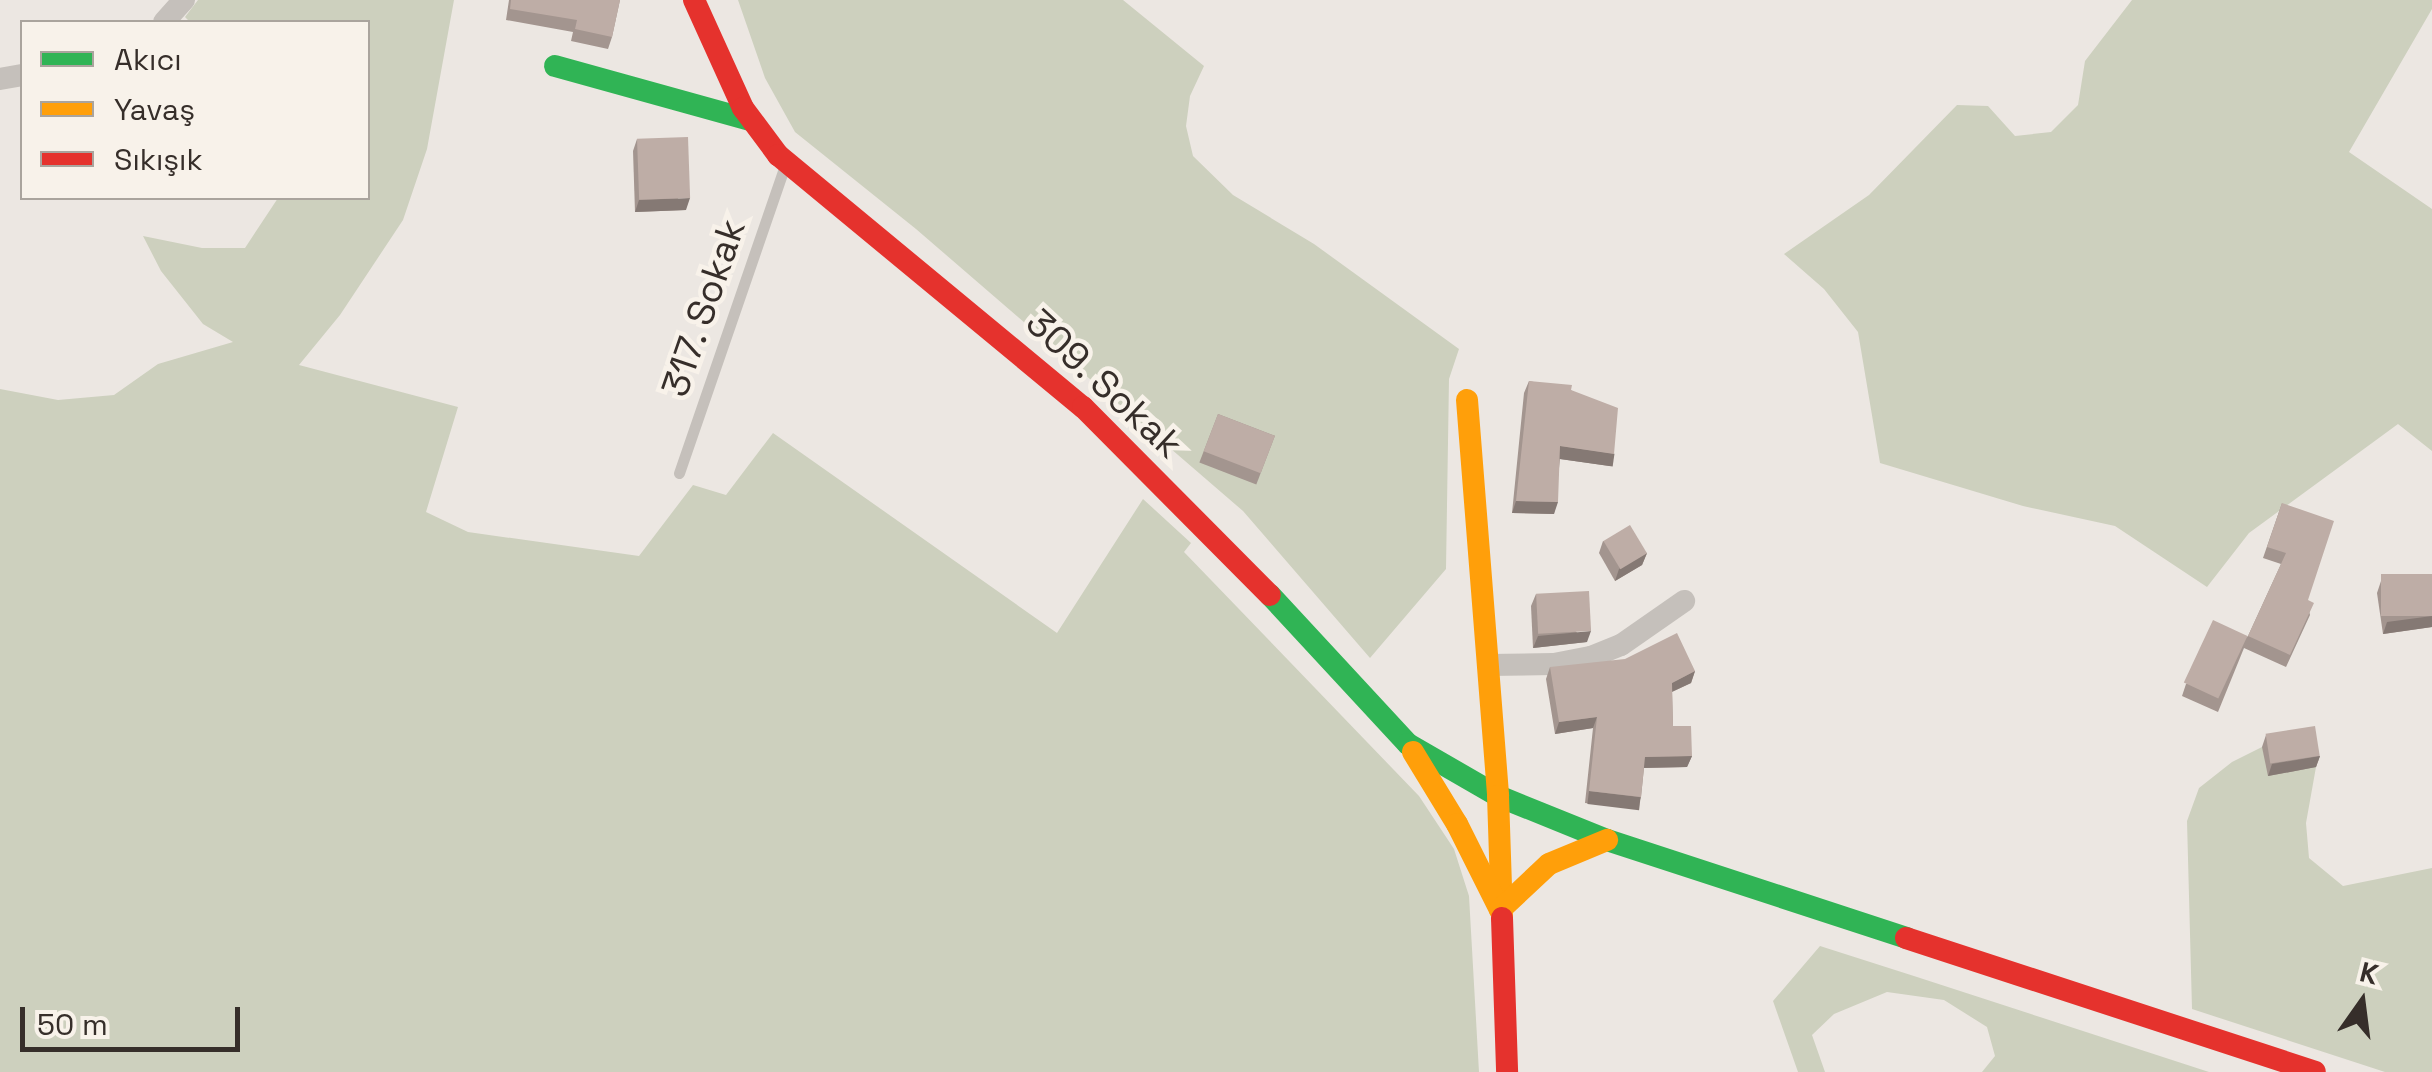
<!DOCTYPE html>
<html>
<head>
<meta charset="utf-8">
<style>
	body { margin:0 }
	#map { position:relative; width:2432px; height:1072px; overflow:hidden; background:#ece7e2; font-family:"Space Grotesk",sans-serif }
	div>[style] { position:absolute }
	.green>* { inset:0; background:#cdd0be }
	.lane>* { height:11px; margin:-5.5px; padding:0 5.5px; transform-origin:5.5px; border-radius:5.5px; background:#c5c0bb }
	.street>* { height:22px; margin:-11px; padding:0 11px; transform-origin:11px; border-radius:11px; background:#c5c0bb }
	.fast>* { height:22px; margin:-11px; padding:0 11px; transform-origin:11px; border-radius:11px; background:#30b455 }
	.slow>* { height:22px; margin:-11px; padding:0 11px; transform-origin:11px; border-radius:11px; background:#ff9f0a }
	.jam>* { height:22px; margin:-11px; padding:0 11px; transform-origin:11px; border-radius:11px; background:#e5322d }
	.wall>* { inset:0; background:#a3958f; transform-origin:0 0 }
	.shaded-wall>* { inset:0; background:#857974; transform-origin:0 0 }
	.building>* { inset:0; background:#beada6; transform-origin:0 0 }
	span { translate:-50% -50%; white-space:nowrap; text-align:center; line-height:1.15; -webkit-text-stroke:9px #f8f2ea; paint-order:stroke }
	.street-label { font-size:38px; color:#362e2a }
	.legend { position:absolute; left:20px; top:20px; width:350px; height:180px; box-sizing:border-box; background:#f8f2ea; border:2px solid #aaa49d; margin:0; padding:12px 18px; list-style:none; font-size:30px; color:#362e2a }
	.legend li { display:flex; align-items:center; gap:20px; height:50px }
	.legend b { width:50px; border:2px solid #aaa49d }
	.north { position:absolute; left:2312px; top:952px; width:100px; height:100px; -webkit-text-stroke:8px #f8f2ea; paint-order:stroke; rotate:14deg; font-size:28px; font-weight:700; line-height:40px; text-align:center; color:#362e2a }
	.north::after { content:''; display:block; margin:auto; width:35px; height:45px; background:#362e2a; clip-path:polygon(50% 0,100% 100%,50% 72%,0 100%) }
	.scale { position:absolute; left:20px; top:1007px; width:220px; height:45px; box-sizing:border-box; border:5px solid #362e2a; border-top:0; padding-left:12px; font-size:30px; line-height:35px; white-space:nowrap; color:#362e2a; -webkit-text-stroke:8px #f8f2ea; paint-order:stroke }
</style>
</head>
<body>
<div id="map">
	<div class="green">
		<i style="clip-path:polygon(198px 0,454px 0,427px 149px,403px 220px,340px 315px,299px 365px,458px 407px,426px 512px,468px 532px,639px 556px,693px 485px,726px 495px,773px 433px,1057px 633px,1143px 499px,1191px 543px,1184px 552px,1419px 796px,1454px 849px,1469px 896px,1479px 1072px,0 1072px,0 389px,58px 400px,114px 395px,158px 364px,233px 342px,203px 324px,161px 271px,143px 236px,202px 248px,245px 248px,278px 198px,368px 198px,368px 22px,190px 22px,185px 17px)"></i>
		<i style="clip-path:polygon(738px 0,1123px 0,1204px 66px,1190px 96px,1186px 126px,1193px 156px,1233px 195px,1314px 244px,1459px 349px,1449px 379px,1446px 569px,1370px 658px,1243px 511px,916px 229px,795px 132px,765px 78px)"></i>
		<i style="clip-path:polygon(2132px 0,2432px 0,2432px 9px,2349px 152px,2432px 209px,2432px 451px,2398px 424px,2249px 533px,2207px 587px,2115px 526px,2023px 506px,1880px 463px,1858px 332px,1824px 289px,1784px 254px,1869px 195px,1957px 105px,1988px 106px,2015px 136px,2051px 132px,2078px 105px,2085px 61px)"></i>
		<i style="clip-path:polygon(2262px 747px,2316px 767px,2306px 823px,2309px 858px,2343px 886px,2432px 868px,2432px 1072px,2385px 1072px,2192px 1009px,2187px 821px,2199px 788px,2232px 762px)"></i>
		<i style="clip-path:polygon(1820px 946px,1917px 977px,2209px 1072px,1982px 1072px,1995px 1056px,1987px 1027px,1944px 1000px,1887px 992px,1834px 1014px,1812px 1035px,1825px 1072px,1798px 1072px,1773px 1001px)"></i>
	</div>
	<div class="lane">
		<i style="left:679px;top:473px;width:325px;rotate:-71deg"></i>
	</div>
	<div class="street">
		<i style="left:164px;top:22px;width:30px;rotate:-48deg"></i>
		<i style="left:0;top:79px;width:22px;rotate:-10deg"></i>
		<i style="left:1488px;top:665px;width:66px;rotate:-0.9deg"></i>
		<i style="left:1554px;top:664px;width:38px;rotate:-11deg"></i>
		<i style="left:1591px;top:657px;width:32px;rotate:-22deg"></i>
		<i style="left:1621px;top:645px;width:77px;rotate:-34.9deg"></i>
	</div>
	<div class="fast">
		<i style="left:555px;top:66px;width:202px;rotate:15.5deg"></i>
		<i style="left:1270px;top:595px;width:203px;rotate:47.2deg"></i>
		<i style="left:1408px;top:744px;width:104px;rotate:30deg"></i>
		<i style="left:1498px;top:796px;width:118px;rotate:22deg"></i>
		<i style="left:1607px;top:840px;width:315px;rotate:18.1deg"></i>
	</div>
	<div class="slow">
		<i style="left:1467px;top:400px;width:397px;rotate:85.5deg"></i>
		<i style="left:1498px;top:796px;width:122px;rotate:88.1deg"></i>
		<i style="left:1413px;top:752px;width:84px;rotate:58.6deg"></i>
		<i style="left:1457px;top:824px;width:96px;rotate:63.4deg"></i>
		<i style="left:1500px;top:910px;width:67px;rotate:-43.2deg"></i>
		<i style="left:1549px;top:864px;width:63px;rotate:-22.5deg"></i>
	</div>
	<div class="jam">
		<i style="left:694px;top:0;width:119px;rotate:65.6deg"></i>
		<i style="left:743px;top:108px;width:59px;rotate:53.3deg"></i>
		<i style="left:778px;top:155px;width:396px;rotate:39.6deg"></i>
		<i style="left:1083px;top:407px;width:265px;rotate:45.2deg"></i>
		<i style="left:1502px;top:918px;width:154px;rotate:88.1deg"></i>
		<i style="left:1906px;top:938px;width:430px;rotate:18.1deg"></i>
	</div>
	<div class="wall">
		<i style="clip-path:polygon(509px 0,620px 0,612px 37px,608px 49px,571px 41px,573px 32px,506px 20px)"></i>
		<i style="clip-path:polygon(637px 139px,686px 210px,635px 212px,633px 151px)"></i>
		<i style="clip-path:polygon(1529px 381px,1571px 390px,1614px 454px,1610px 466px,1560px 459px,1554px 514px,1512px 513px,1524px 393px)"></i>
		<i style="left:1218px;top:414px;width:61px;height:52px;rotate:21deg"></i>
		<i style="clip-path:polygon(2282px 503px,2310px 615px,2286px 667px,2244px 648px,2218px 712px,2182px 696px,2186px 684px,2248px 636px,2281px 564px,2263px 558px)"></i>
		<i style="clip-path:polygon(1603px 541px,1647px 553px,1642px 565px,1615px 581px,1599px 553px)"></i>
		<i style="clip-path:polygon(2432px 574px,2432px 627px,2383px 634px,2377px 593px,2381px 581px)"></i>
		<i style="clip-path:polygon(1536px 594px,1587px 642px,1533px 648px,1531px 606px)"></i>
		<i style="clip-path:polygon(1550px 667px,1695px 671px,1691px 683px,1672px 692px,1673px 726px,1692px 756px,1687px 767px,1644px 768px,1641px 797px,1637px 809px,1585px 803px,1593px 728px,1555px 734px,1546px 679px)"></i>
		<i style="clip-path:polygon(2266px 735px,2320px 756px,2316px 767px,2268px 776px,2262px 747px)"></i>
	</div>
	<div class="shaded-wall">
		<i style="clip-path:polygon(690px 198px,686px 210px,635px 212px,639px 200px)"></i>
		<i style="left:1560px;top:446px;width:55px;height:13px;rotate:8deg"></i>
		<i style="clip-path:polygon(1516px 501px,1558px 502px,1554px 514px,1512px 513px)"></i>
		<i style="clip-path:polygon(1647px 553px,1642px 565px,1615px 581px,1619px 569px)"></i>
		<i style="clip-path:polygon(2432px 616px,2432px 627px,2383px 634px,2387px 622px)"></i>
		<i style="clip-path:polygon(1591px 631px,1587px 642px,1533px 648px,1538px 636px)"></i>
		<i style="clip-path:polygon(1695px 671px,1691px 683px,1667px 694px,1672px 683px)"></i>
		<i style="clip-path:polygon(1597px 717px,1593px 728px,1555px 734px,1559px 722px)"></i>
		<i style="clip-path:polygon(1692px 756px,1687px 767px,1641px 768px,1645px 757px)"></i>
		<i style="clip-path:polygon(2320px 756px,2316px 767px,2268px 776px,2272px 764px)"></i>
		<i style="left:1589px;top:791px;width:52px;height:13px;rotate:7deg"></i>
	</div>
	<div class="building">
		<i style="clip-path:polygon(511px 0,620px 0,612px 37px,575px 29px,577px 20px,510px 9px)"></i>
		<i style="left:688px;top:137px;width:61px;height:51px;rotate:88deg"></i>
		<i style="clip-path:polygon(1529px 381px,1572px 385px,1571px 390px,1618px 408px,1614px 454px,1560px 446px,1558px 502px,1516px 501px)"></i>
		<i style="left:1218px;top:414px;width:61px;height:40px;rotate:21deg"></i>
		<i style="clip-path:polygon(2282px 503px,2334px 521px,2308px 600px,2314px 603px,2290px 655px,2248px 636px,2286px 553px,2267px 547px)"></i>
		<i style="left:1630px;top:525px;width:33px;height:31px;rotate:59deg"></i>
		<i style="left:2432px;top:574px;width:42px;height:51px;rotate:90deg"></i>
		<i style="left:1589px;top:591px;width:40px;height:53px;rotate:87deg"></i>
		<i style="left:2213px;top:620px;width:38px;height:69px;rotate:25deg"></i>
		<i style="clip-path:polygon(1677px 633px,1695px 671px,1672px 683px,1673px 726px,1691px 726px,1692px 756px,1645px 757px,1641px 797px,1589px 791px,1597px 717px,1559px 722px,1550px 667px,1625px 659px)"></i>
		<i style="left:2315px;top:726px;width:30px;height:50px;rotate:81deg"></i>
	</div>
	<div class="street-label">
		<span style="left:704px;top:308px;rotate:-71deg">317. Sokak</span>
		<span style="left:1104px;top:384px;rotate:43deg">309. Sokak</span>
	</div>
	<ul class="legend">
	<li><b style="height:12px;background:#30b455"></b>Akıcı</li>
	<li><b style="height:12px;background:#ff9f0a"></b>Yavaş</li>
	<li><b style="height:12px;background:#e5322d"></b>Sıkışık</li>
	</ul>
	<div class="north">K</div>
	<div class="scale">50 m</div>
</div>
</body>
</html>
